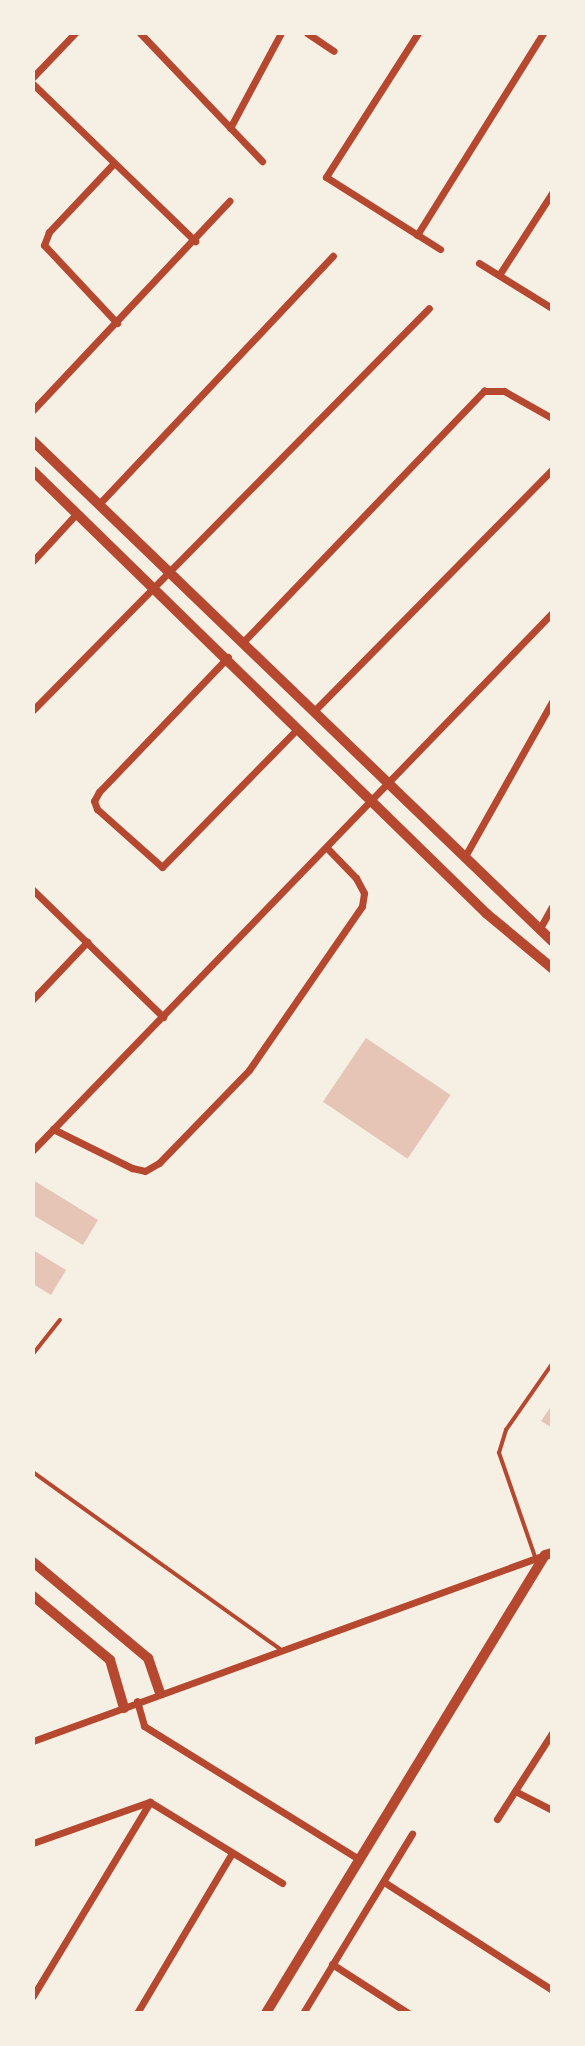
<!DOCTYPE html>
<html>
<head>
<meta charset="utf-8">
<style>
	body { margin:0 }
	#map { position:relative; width:585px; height:2046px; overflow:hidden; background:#f6efe4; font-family:Karla,sans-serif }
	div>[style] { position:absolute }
	.building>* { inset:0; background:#e6c5b7; transform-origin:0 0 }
	.service>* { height:3.5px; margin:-1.75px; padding:0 1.75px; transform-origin:1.75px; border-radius:1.75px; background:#b5482f }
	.minor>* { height:7px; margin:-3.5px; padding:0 3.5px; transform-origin:3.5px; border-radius:3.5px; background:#b5482f }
	.secondary>* { height:10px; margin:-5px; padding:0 5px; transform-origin:5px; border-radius:5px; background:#b5482f }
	span { translate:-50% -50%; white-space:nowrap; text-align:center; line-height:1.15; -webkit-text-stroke:5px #f6efe4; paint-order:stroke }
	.frame { position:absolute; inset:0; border:35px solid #f6efe4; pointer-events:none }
</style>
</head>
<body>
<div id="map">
	<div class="building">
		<i style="left:366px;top:1038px;width:102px;height:77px;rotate:34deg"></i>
		<i style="clip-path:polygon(33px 1180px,98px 1220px,83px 1245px,33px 1215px)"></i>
		<i style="clip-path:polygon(33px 1250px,66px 1270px,51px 1295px,33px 1284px)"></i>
		<i style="clip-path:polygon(552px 1405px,552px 1428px,541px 1421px)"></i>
	</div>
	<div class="service">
		<i style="left:33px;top:1354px;width:43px;rotate:-51.5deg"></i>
		<i style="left:33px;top:1472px;width:304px;rotate:35.6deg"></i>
		<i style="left:535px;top:1557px;width:110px;rotate:-109.1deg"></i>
		<i style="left:499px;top:1453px;width:24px;rotate:-73deg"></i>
		<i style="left:506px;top:1430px;width:80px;rotate:-55.1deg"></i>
	</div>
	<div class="minor">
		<i style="left:140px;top:33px;width:177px;rotate:46.4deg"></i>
		<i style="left:307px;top:33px;width:32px;rotate:34deg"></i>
		<i style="left:418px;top:33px;width:171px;rotate:122.6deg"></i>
		<i style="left:326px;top:177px;width:135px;rotate:32.3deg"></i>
		<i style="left:33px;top:77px;width:61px;rotate:-46.3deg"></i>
		<i style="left:33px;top:84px;width:226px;rotate:44.1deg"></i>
		<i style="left:230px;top:128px;width:108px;rotate:-61.8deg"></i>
		<i style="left:114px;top:163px;width:95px;rotate:133.3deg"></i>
		<i style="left:49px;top:232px;width:14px;rotate:111deg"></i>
		<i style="left:44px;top:245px;width:107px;rotate:46.9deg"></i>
		<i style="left:417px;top:235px;width:238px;rotate:-58deg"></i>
		<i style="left:479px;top:263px;width:86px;rotate:31.7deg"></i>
		<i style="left:499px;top:275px;width:98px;rotate:-57.1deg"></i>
		<i style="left:33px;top:410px;width:287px;rotate:-46.8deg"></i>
		<i style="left:99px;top:504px;width:341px;rotate:-46.7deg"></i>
		<i style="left:33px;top:561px;width:64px;rotate:-47.5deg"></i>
		<i style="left:244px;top:641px;width:347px;rotate:-46.2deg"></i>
		<i style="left:484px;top:391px;width:20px"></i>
		<i style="left:504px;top:391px;width:55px;rotate:29.4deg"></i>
		<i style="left:228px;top:657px;width:187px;rotate:133.7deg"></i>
		<i style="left:99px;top:792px;width:10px;rotate:119deg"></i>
		<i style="left:94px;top:801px;width:9px;rotate:69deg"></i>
		<i style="left:97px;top:809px;width:87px;rotate:41.7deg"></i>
		<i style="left:162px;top:867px;width:194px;rotate:-45.6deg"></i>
		<i style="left:316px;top:709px;width:336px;rotate:-45.4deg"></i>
		<i style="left:33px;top:710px;width:564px;rotate:-45.43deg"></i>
		<i style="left:464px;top:858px;width:179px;rotate:-60.6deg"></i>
		<i style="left:33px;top:890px;width:182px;rotate:44.3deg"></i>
		<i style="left:539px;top:930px;width:26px;rotate:-61deg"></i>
		<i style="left:33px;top:999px;width:79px;rotate:-46.5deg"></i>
		<i style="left:53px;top:1129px;width:88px;rotate:26.3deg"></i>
		<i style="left:132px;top:1168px;width:13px;rotate:13deg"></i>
		<i style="left:145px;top:1171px;width:16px;rotate:-30deg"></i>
		<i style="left:159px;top:1163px;width:129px;rotate:-45.9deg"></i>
		<i style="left:249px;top:1070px;width:199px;rotate:-55.4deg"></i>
		<i style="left:362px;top:906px;width:13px;rotate:-81deg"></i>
		<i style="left:364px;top:893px;width:17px;rotate:-118deg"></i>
		<i style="left:356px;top:878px;width:42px;rotate:-134deg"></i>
		<i style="left:33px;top:1150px;width:747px;rotate:-45.98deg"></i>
		<i style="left:137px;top:1701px;width:26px;rotate:74deg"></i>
		<i style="left:144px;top:1726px;width:254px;rotate:31.8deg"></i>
		<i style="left:33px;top:1741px;width:545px;rotate:-19.97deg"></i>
		<i style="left:515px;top:1791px;width:42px;rotate:27.2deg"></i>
		<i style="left:150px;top:1802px;width:155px;rotate:31.5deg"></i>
		<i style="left:497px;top:1819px;width:102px;rotate:-57.4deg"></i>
		<i style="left:33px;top:1843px;width:123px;rotate:-19.5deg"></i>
		<i style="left:384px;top:1882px;width:200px;rotate:32.7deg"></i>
		<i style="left:332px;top:1964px;width:90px;rotate:32.8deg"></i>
		<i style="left:33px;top:1996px;width:227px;rotate:-58.9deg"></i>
		<i style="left:137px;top:2013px;width:186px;rotate:-59.3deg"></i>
		<i style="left:303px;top:2013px;width:210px;rotate:-58.7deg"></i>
	</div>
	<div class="secondary">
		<i style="left:33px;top:441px;width:721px;rotate:43.93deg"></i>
		<i style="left:33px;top:471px;width:634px;rotate:44.3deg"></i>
		<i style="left:487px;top:914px;width:85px;rotate:39.7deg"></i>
		<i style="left:33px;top:1562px;width:150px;rotate:39.9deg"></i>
		<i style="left:148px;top:1658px;width:36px;rotate:71deg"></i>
		<i style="left:33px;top:1596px;width:100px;rotate:39.7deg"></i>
		<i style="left:110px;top:1660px;width:50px;rotate:73.7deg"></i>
		<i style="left:266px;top:2013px;width:536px;rotate:-58.65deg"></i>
		<i style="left:545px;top:1555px;width:7px;rotate:-16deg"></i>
	</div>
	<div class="frame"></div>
</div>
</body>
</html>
